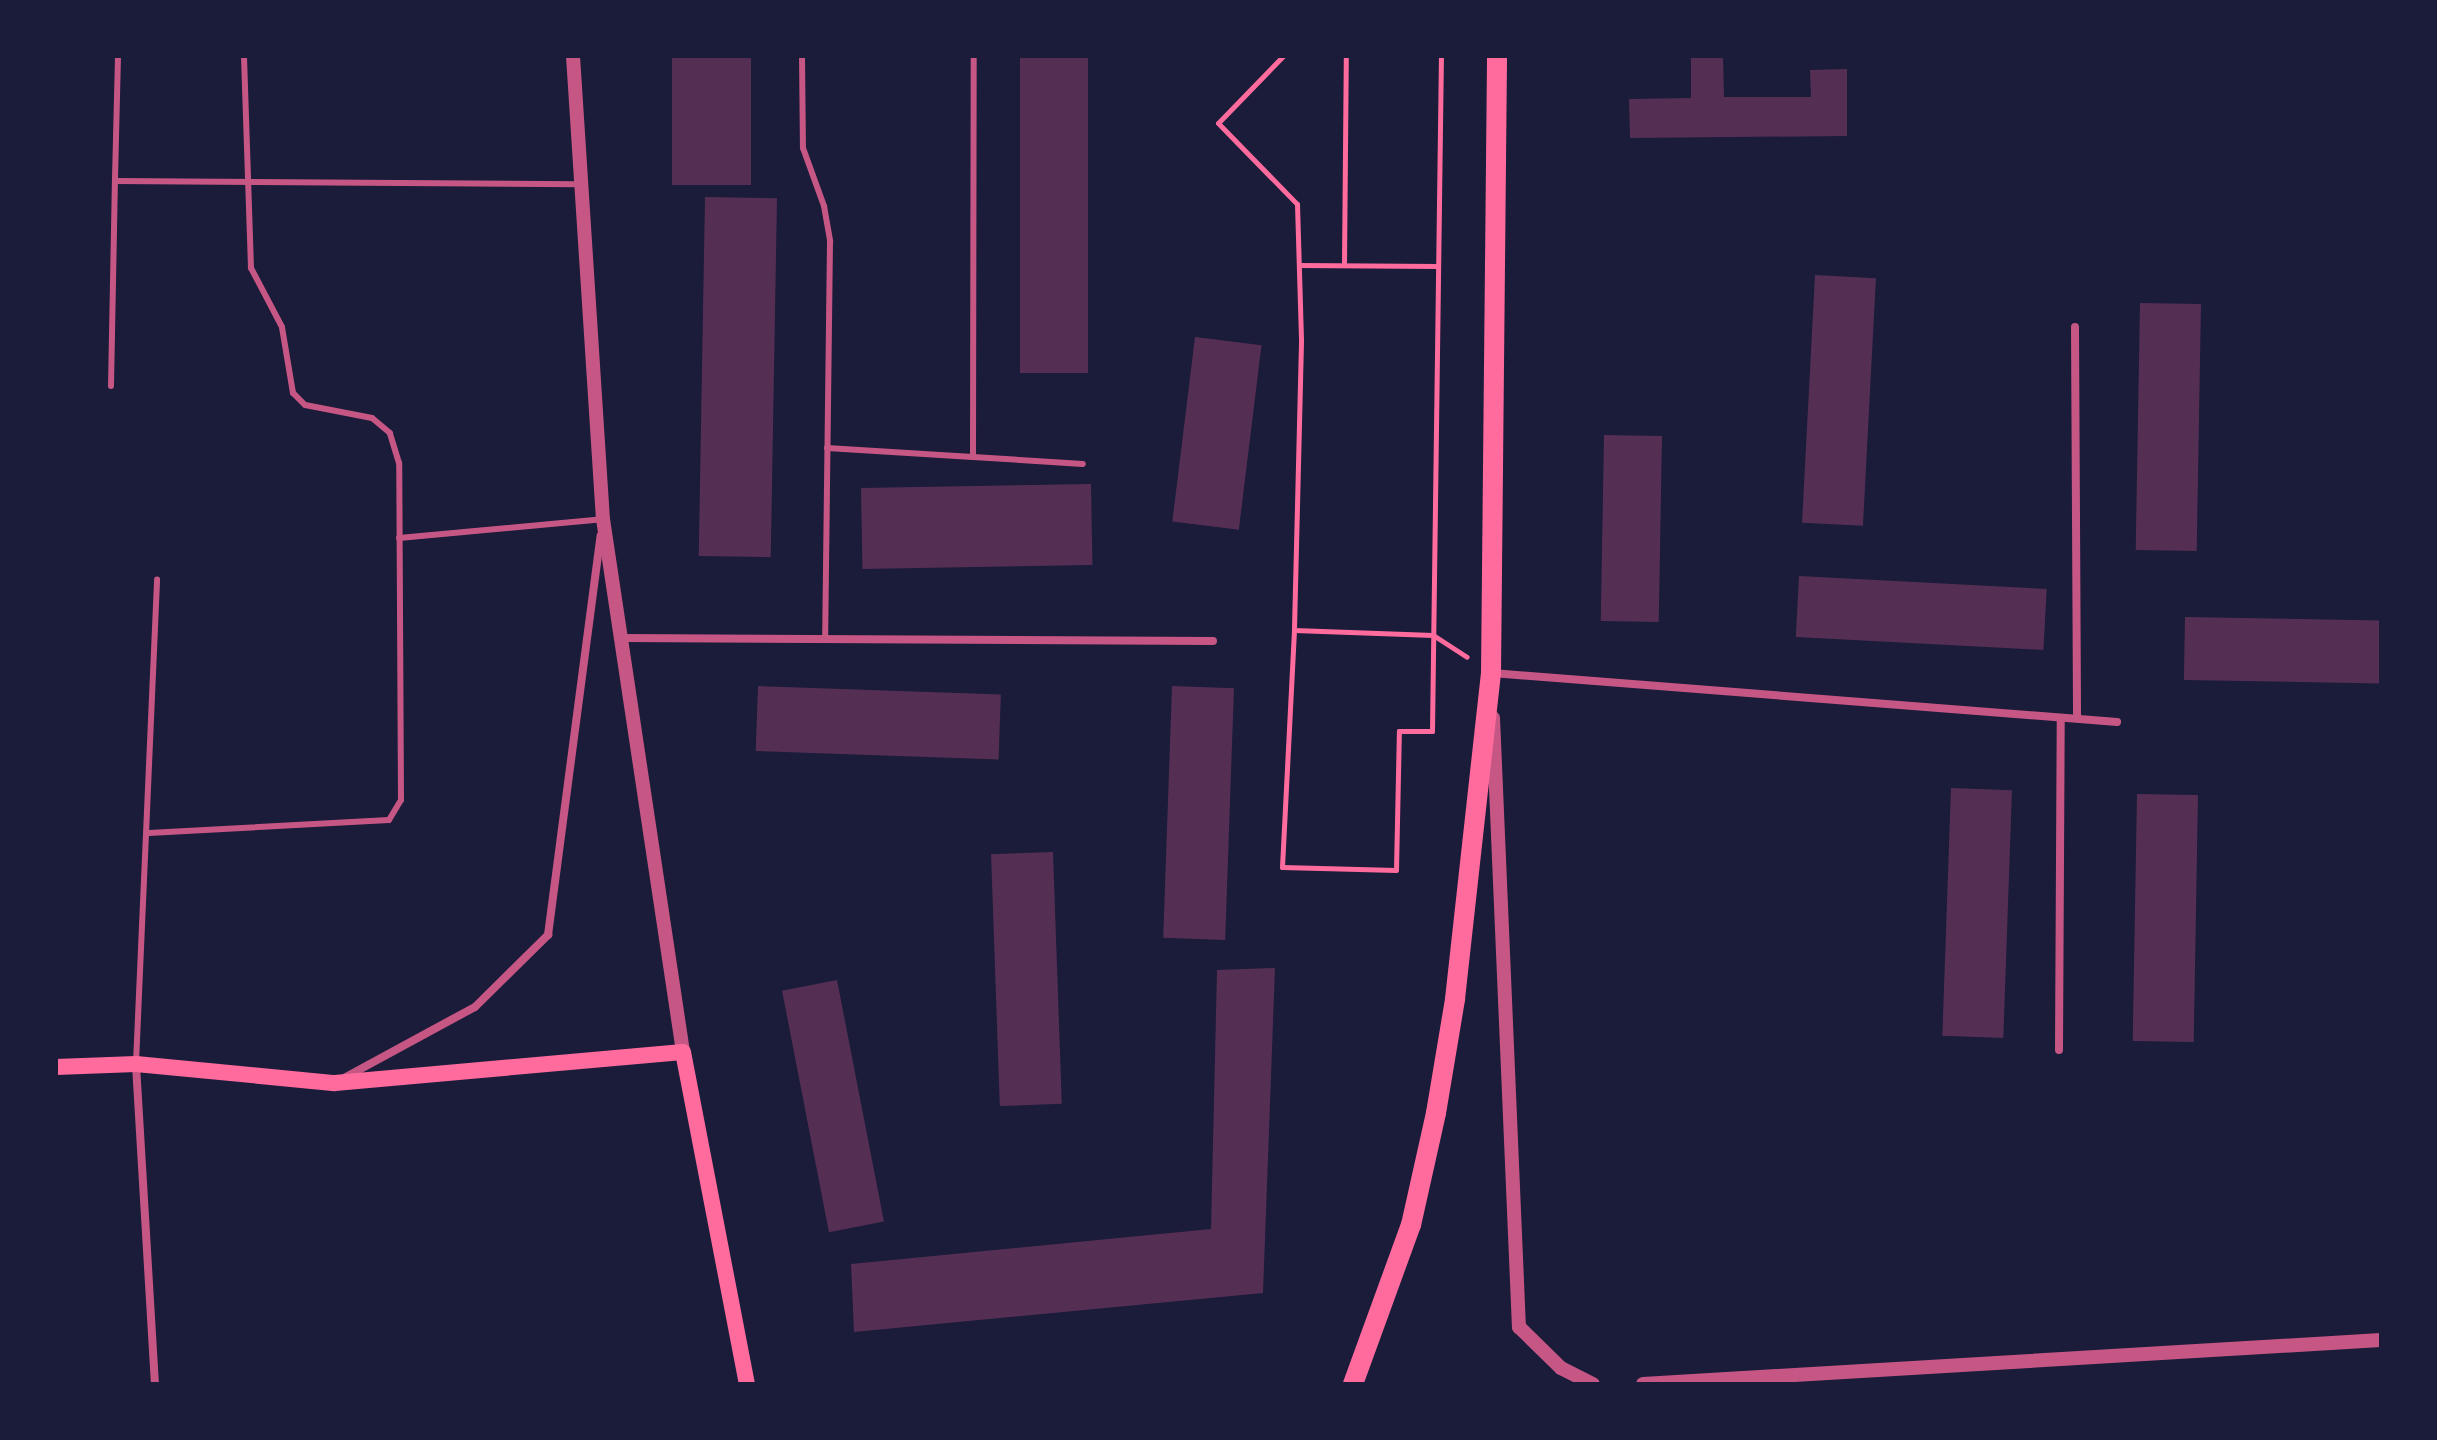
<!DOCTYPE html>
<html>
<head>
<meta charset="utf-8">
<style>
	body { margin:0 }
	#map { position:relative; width:2437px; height:1440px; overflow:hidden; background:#1b1b3a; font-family:"PT Serif",serif }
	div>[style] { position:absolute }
	.building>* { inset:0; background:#542f53; transform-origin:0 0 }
	.path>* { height:5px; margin:-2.5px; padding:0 2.5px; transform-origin:2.5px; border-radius:2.5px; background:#ff6b9d }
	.service>* { height:6px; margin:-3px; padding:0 3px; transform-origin:3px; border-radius:3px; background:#c65784 }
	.minor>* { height:8px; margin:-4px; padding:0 4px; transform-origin:4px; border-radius:4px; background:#c65784 }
	.tertiary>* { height:14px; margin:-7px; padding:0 7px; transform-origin:7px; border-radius:7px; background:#c65784 }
	.secondary>* { height:16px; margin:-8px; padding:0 8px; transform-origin:8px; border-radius:8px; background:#ff6b9d }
	.primary>* { height:20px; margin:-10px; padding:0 10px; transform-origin:10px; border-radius:10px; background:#ff6b9d }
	span { translate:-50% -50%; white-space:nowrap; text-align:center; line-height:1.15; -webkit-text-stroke:6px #1b1b3a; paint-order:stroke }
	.frame { position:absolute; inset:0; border:58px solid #1b1b3a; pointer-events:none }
</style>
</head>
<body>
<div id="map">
	<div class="building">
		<i style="left:672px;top:56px;width:79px;height:129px"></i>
		<i style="left:1020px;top:56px;width:68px;height:317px"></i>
		<i style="clip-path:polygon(1691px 56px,1723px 56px,1724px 97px,1811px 97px,1810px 70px,1847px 69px,1847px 136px,1630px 138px,1629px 99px,1691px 98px)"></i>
		<i style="left:705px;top:197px;width:72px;height:359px;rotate:1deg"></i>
		<i style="left:1815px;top:275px;width:61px;height:248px;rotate:3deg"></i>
		<i style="left:2140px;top:303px;width:61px;height:247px;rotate:1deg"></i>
		<i style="left:1195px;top:337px;width:67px;height:186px;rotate:7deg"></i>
		<i style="left:1604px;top:435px;width:58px;height:186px;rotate:1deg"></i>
		<i style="left:1091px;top:484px;width:81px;height:230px;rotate:89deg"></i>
		<i style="left:1799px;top:576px;width:248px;height:61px;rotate:3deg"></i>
		<i style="left:2185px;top:617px;width:196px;height:63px;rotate:1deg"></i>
		<i style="left:758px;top:686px;width:243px;height:65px;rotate:2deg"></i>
		<i style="left:1172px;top:686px;width:62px;height:252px;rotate:2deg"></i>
		<i style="left:1951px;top:788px;width:61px;height:248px;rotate:2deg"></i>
		<i style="left:2137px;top:794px;width:61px;height:247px;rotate:1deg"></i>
		<i style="left:1053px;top:852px;width:252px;height:62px;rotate:88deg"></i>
		<i style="clip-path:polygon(1275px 968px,1263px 1293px,854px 1332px,851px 1264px,1211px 1229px,1217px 970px)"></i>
		<i style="left:837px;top:980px;width:246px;height:56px;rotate:79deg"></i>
	</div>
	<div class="path">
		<i style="left:1283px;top:56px;width:93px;rotate:134.1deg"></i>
		<i style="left:1218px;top:123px;width:113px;rotate:45.7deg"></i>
		<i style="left:1297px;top:204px;width:138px;rotate:88.3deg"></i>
		<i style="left:1301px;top:342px;width:288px;rotate:91.4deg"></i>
		<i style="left:1294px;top:630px;width:237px;rotate:92.9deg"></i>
		<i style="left:1282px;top:867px;width:114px;rotate:1.5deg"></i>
		<i style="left:1396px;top:870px;width:139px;rotate:-88.8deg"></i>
		<i style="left:1399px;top:731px;width:33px"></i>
		<i style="left:1432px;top:731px;width:675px;rotate:-89.24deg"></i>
		<i style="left:1299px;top:265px;width:139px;rotate:0.4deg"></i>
		<i style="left:1344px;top:265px;width:209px;rotate:-89.5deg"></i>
		<i style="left:1294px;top:630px;width:139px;rotate:2.1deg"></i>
		<i style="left:1433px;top:635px;width:40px;rotate:32.9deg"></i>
	</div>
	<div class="service">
		<i style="left:118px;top:56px;width:125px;rotate:91.4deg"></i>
		<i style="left:115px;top:181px;width:464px;rotate:0.4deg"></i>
		<i style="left:802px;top:56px;width:92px;rotate:89.4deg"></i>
		<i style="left:803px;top:148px;width:62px;rotate:70.1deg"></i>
		<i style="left:824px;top:206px;width:36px;rotate:80deg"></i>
		<i style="left:830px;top:241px;width:398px;rotate:90.7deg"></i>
		<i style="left:111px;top:386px;width:205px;rotate:-88.9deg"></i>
		<i style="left:827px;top:448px;width:146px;rotate:3.5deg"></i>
		<i style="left:973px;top:457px;width:401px;rotate:-89.9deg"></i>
		<i style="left:973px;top:457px;width:110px;rotate:3.6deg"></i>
		<i style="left:399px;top:538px;width:204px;rotate:-5.3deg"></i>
		<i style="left:149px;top:833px;width:240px;rotate:-3.1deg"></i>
		<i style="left:389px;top:820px;width:23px;rotate:-59deg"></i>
		<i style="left:401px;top:800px;width:337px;rotate:-90.3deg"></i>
		<i style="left:399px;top:463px;width:31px;rotate:-107deg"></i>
		<i style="left:390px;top:433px;width:23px;rotate:-140deg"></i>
		<i style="left:372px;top:418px;width:68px;rotate:-169deg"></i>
		<i style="left:305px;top:405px;width:17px;rotate:-135deg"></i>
		<i style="left:293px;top:393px;width:67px;rotate:-99.5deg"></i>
		<i style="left:282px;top:327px;width:67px;rotate:-117.7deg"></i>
		<i style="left:251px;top:268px;width:212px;rotate:-91.9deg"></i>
		<i style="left:136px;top:1063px;width:484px;rotate:-87.5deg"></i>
	</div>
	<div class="minor">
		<i style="left:2075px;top:327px;width:391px;rotate:89.7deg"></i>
		<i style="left:621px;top:638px;width:592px;rotate:0.29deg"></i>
		<i style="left:1492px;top:673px;width:627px;rotate:4.48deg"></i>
		<i style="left:2059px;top:1050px;width:332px;rotate:-89.7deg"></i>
		<i style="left:136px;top:1065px;width:320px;rotate:86.6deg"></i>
		<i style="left:344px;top:1078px;width:149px;rotate:-28.5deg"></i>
		<i style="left:475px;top:1007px;width:103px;rotate:-44.6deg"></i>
		<i style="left:548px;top:935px;width:403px;rotate:-82.5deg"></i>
	</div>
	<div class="tertiary">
		<i style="left:573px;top:56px;width:464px;rotate:86.3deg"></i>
		<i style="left:603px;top:519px;width:539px;rotate:81.46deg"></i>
		<i style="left:1493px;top:718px;width:610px;rotate:87.56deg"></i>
		<i style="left:1519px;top:1327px;width:59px;rotate:44.3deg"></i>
		<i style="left:1561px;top:1368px;width:36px;rotate:27deg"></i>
		<i style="left:1643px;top:1384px;width:739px;rotate:-3.41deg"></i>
	</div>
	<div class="secondary">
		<i style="left:56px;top:1067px;width:80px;rotate:-2.1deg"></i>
		<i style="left:136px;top:1064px;width:200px;rotate:5.5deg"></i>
		<i style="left:335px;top:1083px;width:349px;rotate:-5.1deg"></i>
		<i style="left:683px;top:1052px;width:338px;rotate:79.1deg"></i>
	</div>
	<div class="primary">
		<i style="left:1353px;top:1384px;width:169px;rotate:-70deg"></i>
		<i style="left:1411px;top:1225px;width:115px;rotate:-77.4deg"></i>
		<i style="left:1436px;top:1113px;width:116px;rotate:-80.5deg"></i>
		<i style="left:1455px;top:999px;width:328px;rotate:-83.7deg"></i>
		<i style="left:1491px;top:673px;width:617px;rotate:-89.44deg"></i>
	</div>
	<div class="frame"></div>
</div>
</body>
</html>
